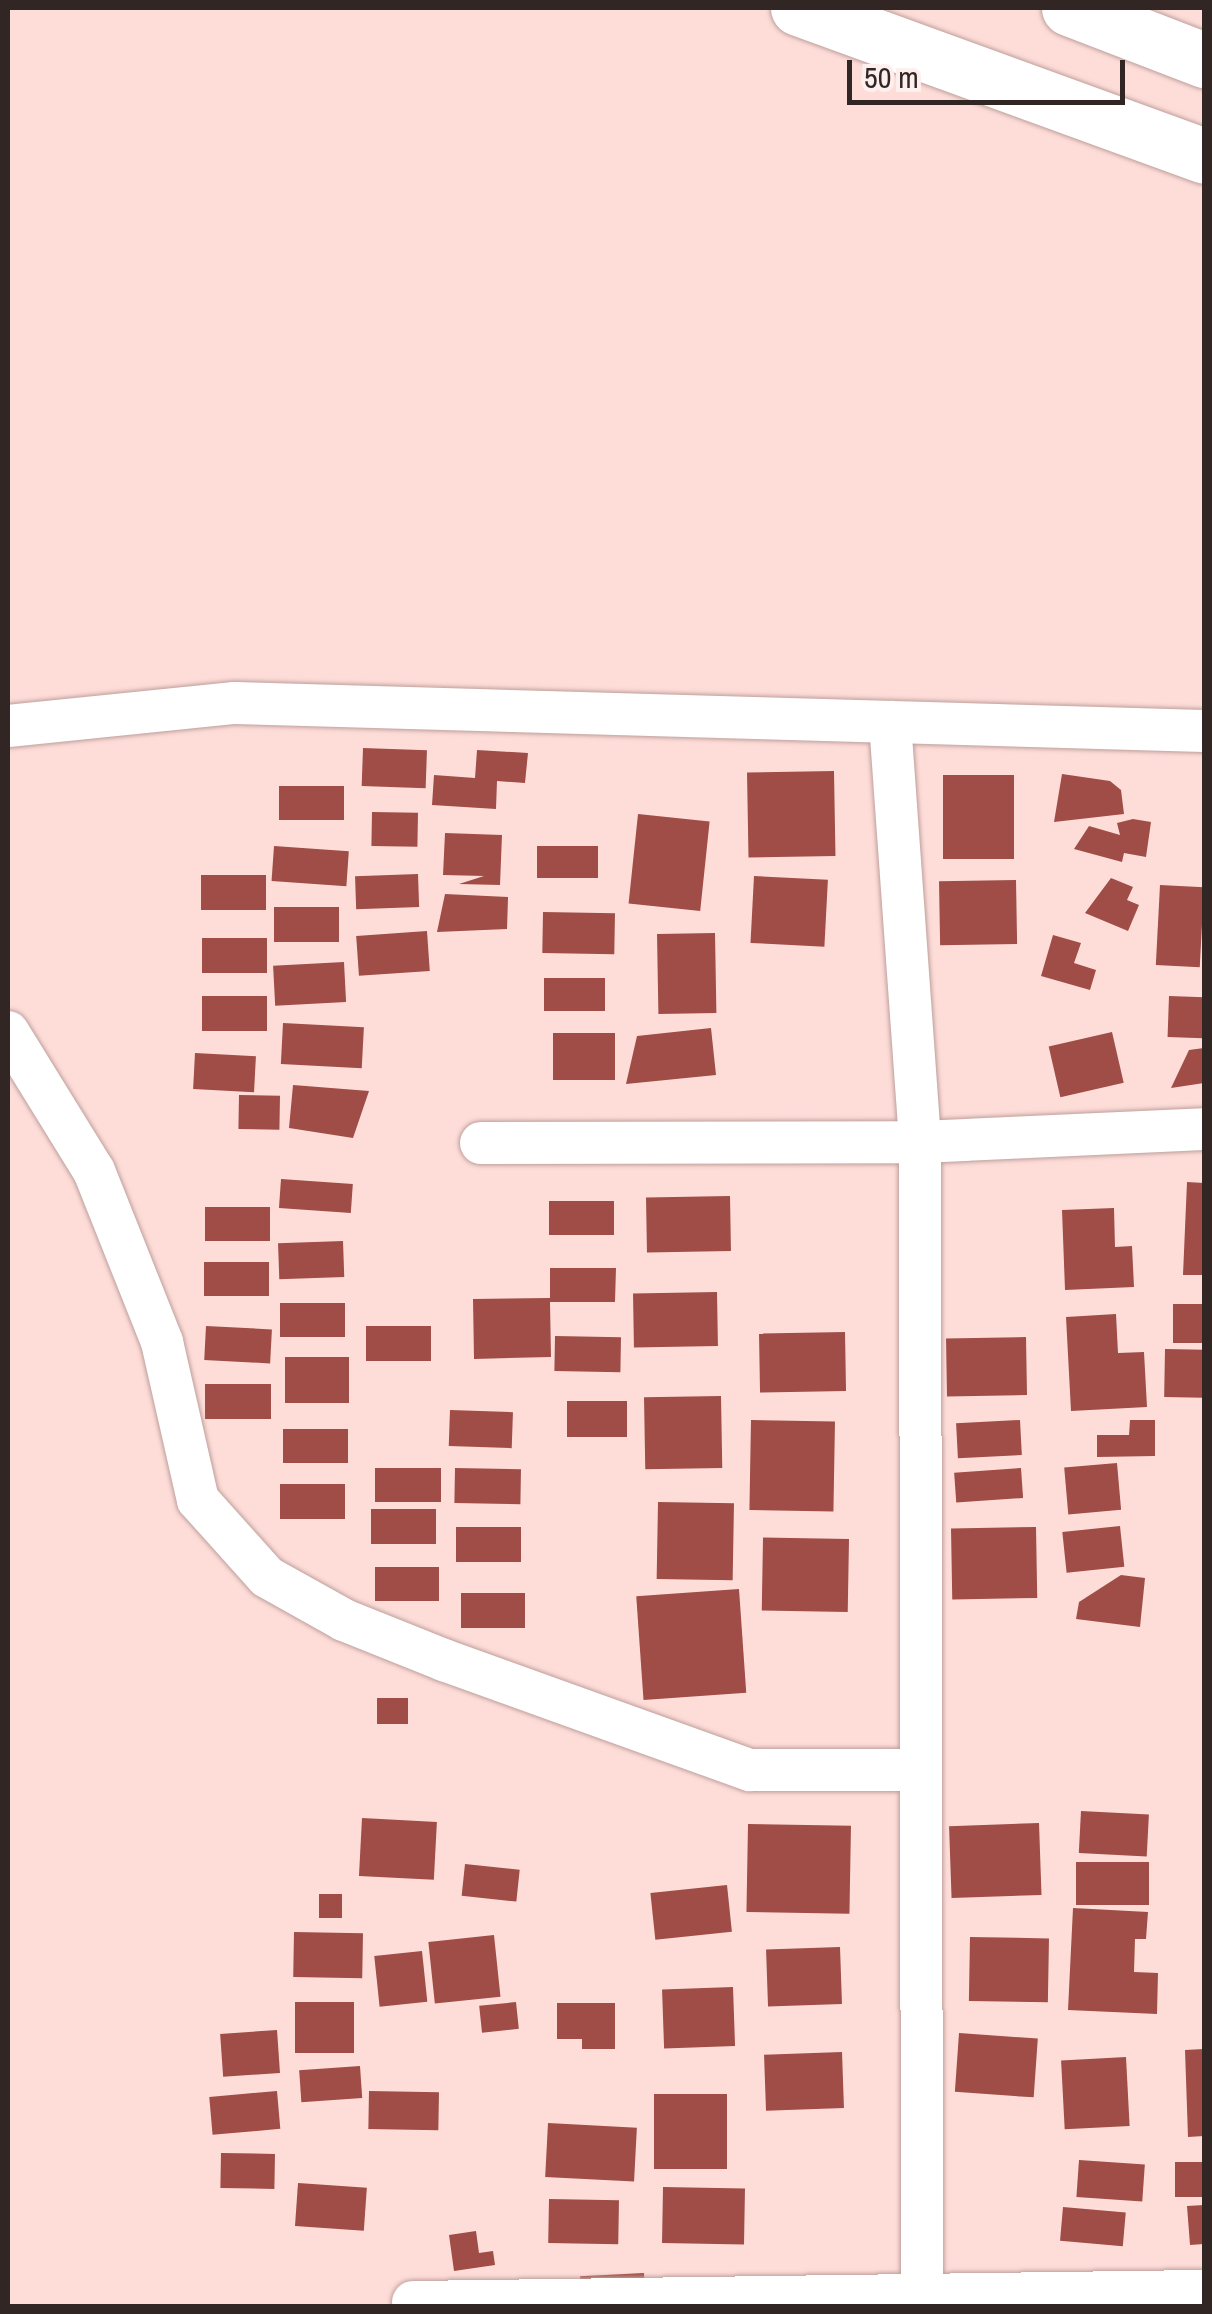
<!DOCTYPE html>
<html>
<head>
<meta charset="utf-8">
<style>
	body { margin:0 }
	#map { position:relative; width:1212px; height:2314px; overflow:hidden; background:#feddd9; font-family:"Archivo Narrow",sans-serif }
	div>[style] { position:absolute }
	.building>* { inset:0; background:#9f4d46; transform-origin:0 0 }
	.roads { filter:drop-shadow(0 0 2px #be9f9b) drop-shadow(0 0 2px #be9f9b) }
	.street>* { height:42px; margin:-21px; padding:0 21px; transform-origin:21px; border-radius:21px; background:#fff }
	.secondary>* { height:55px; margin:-27.5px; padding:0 27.5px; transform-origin:27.5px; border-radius:27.5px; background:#fff }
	span { translate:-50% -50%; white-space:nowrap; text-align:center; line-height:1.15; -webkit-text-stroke:10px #fdefee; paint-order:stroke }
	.frame { position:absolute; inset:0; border:10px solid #322624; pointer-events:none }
	.scale { position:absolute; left:847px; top:60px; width:278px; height:45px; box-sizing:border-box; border:5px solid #322624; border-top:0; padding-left:12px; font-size:30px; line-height:35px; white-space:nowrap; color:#322624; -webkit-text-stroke:8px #fdefee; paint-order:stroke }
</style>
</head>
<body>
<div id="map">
	<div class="building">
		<i style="left:363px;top:748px;width:64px;height:38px;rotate:2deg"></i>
		<i style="clip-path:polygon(477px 750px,528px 753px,525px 783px,497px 781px,496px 809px,432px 805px,434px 775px,475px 778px)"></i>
		<i style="left:834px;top:771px;width:85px;height:87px;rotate:89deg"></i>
		<i style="clip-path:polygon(1062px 774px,1110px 781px,1121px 790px,1124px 814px,1054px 822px)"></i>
		<i style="left:943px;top:775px;width:71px;height:84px"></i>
		<i style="left:279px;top:786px;width:65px;height:34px"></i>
		<i style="left:372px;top:812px;width:46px;height:34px;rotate:1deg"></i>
		<i style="left:638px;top:814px;width:72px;height:90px;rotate:6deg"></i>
		<i style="clip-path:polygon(1133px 819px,1151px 822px,1146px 857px,1124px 853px,1122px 862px,1074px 849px,1089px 826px,1120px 835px,1117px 823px)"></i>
		<i style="clip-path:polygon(445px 833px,502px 835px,500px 885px,459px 884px,484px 876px,443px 875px)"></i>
		<i style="left:274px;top:846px;width:75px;height:35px;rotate:4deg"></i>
		<i style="left:598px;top:846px;width:32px;height:61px;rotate:90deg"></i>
		<i style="left:418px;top:874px;width:33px;height:63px;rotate:88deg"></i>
		<i style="left:201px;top:875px;width:65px;height:35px"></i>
		<i style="left:754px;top:876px;width:74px;height:67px;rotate:3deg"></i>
		<i style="clip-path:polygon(1111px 878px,1133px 887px,1127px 900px,1139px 905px,1128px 931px,1085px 913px)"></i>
		<i style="left:1016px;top:880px;width:64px;height:77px;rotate:89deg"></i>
		<i style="left:1160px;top:885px;width:44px;height:80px;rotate:3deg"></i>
		<i style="clip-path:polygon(445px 894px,508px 897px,507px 929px,437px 932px)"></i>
		<i style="left:274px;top:907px;width:65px;height:35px"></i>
		<i style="left:543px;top:912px;width:72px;height:41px;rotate:1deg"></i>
		<i style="left:427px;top:931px;width:40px;height:71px;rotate:86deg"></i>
		<i style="left:715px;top:933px;width:80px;height:58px;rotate:89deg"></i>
		<i style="clip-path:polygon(1053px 935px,1081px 943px,1074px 963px,1096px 970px,1090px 990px,1041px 976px)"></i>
		<i style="left:202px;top:938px;width:65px;height:35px"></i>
		<i style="left:344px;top:962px;width:40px;height:71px;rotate:87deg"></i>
		<i style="left:544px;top:978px;width:61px;height:33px"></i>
		<i style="left:202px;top:996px;width:65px;height:35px"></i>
		<i style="left:1169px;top:996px;width:35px;height:41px;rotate:2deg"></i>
		<i style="left:283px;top:1023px;width:81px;height:41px;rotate:3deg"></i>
		<i style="clip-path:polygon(711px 1028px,716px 1075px,626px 1084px,637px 1036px)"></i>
		<i style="left:1112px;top:1032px;width:52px;height:65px;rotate:77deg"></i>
		<i style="left:553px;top:1033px;width:62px;height:47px"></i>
		<i style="clip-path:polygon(1204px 1048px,1204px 1083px,1171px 1088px,1189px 1050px)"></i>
		<i style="left:195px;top:1053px;width:61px;height:36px;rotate:3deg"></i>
		<i style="clip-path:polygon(293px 1085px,369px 1091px,353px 1138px,289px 1128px)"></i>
		<i style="left:239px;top:1095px;width:41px;height:34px;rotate:1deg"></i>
		<i style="left:281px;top:1179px;width:72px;height:29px;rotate:4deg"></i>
		<i style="clip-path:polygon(1187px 1182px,1204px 1183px,1204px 1275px,1183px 1275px)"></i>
		<i style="left:730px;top:1196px;width:55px;height:84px;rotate:89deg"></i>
		<i style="left:549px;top:1201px;width:65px;height:34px"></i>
		<i style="left:205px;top:1207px;width:65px;height:34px"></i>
		<i style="clip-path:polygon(1114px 1208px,1115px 1247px,1132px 1246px,1134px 1287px,1065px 1290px,1062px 1210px)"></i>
		<i style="left:343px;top:1241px;width:36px;height:65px;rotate:88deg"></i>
		<i style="left:204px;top:1262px;width:65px;height:34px"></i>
		<i style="clip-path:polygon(550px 1268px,616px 1268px,615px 1302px,550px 1302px,551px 1357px,474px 1359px,473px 1299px,550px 1298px)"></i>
		<i style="left:717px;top:1292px;width:54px;height:84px;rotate:89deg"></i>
		<i style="left:280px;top:1303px;width:65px;height:34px"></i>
		<i style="left:1173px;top:1304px;width:31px;height:39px"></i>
		<i style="clip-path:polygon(1116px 1314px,1118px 1353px,1144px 1352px,1147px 1407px,1071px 1411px,1066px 1317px)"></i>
		<i style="left:206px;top:1326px;width:66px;height:34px;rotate:3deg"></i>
		<i style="left:366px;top:1326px;width:65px;height:35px"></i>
		<i style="left:845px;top:1332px;width:59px;height:86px;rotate:89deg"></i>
		<i style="left:555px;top:1336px;width:66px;height:35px;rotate:1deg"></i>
		<i style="left:1026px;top:1337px;width:58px;height:80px;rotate:89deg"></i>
		<i style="left:1165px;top:1349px;width:39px;height:48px;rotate:1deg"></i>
		<i style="left:349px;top:1357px;width:46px;height:64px;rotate:90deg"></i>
		<i style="left:205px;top:1384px;width:66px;height:35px"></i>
		<i style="left:721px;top:1396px;width:72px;height:77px;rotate:89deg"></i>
		<i style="left:627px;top:1401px;width:36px;height:60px;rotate:90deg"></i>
		<i style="left:450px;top:1410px;width:63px;height:36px;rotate:2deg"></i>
		<i style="left:751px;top:1420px;width:84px;height:90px;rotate:1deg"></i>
		<i style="left:1020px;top:1420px;width:35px;height:64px;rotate:87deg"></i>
		<i style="clip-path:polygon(1130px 1420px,1155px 1420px,1155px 1456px,1097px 1457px,1097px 1435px,1129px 1435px)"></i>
		<i style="left:283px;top:1429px;width:65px;height:34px"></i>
		<i style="left:1117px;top:1463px;width:47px;height:53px;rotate:85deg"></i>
		<i style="left:375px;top:1468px;width:66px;height:34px"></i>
		<i style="left:455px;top:1468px;width:66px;height:35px;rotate:1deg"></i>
		<i style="left:1021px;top:1468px;width:30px;height:67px;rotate:86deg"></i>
		<i style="left:280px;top:1484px;width:65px;height:35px"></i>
		<i style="left:658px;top:1502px;width:76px;height:77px;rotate:1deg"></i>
		<i style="left:371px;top:1509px;width:65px;height:35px"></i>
		<i style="left:1120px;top:1526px;width:41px;height:58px;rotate:84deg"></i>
		<i style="left:456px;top:1527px;width:65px;height:35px"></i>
		<i style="left:1036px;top:1527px;width:71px;height:85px;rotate:89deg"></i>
		<i style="left:849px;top:1539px;width:73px;height:86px;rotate:91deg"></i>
		<i style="left:375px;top:1567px;width:64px;height:34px"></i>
		<i style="clip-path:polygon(1121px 1575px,1145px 1578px,1140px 1627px,1076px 1619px,1079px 1602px)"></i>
		<i style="left:739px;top:1589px;width:104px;height:103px;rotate:86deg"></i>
		<i style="left:461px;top:1593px;width:64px;height:35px"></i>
		<i style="left:377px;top:1698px;width:31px;height:26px"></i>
		<i style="left:1081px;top:1811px;width:68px;height:42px;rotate:3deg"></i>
		<i style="left:362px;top:1818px;width:75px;height:58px;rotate:3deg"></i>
		<i style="left:1039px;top:1823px;width:72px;height:90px;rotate:88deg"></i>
		<i style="left:748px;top:1824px;width:103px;height:88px;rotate:1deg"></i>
		<i style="left:1076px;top:1862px;width:73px;height:43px"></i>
		<i style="left:465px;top:1864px;width:55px;height:32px;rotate:6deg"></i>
		<i style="left:727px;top:1885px;width:47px;height:77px;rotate:84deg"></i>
		<i style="left:319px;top:1894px;width:23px;height:24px"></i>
		<i style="clip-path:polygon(1073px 1908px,1148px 1912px,1146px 1939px,1135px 1939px,1134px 1972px,1158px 1973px,1157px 2014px,1068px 2010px)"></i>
		<i style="left:294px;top:1932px;width:69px;height:45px;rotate:1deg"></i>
		<i style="left:494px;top:1935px;width:62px;height:66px;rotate:84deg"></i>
		<i style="left:970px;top:1937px;width:79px;height:64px;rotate:1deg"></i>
		<i style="left:840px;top:1947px;width:57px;height:74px;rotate:88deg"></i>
		<i style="left:422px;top:1951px;width:51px;height:48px;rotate:84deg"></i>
		<i style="left:733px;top:1987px;width:59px;height:71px;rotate:88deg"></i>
		<i style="left:295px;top:2002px;width:59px;height:51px"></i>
		<i style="left:516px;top:2002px;width:27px;height:37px;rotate:84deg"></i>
		<i style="clip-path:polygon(557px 2003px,615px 2003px,615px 2049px,582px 2049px,582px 2039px,557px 2039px)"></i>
		<i style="left:277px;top:2030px;width:43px;height:57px;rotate:86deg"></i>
		<i style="left:959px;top:2033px;width:79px;height:59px;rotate:4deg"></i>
		<i style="clip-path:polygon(1204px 2049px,1204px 2136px,1188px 2137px,1185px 2050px)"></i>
		<i style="left:842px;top:2052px;width:56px;height:78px;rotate:88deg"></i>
		<i style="left:1126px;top:2057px;width:69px;height:65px;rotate:87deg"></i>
		<i style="left:360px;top:2066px;width:32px;height:61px;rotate:86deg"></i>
		<i style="left:277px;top:2091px;width:38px;height:68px;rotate:85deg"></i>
		<i style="left:369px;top:2091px;width:70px;height:38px;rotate:1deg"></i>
		<i style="left:654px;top:2094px;width:73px;height:75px"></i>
		<i style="left:548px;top:2123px;width:89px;height:54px;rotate:3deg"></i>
		<i style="left:221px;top:2153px;width:54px;height:35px;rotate:1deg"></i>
		<i style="left:1079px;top:2160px;width:66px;height:37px;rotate:4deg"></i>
		<i style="left:1204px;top:2162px;width:35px;height:29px;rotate:90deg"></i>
		<i style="left:298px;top:2183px;width:69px;height:43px;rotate:4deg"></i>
		<i style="left:663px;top:2187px;width:82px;height:56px;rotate:1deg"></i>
		<i style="left:549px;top:2199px;width:70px;height:44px;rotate:1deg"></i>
		<i style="clip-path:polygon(1204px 2205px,1204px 2244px,1190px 2245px,1187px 2206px)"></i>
		<i style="left:1063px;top:2207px;width:63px;height:34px;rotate:5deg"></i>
		<i style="clip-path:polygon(476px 2231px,479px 2253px,493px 2251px,495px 2265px,454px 2271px,449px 2235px)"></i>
		<i style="left:644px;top:2273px;width:17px;height:64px;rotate:87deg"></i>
	</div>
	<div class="roads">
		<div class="street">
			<i style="left:890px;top:722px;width:421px;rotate:85.9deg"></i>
			<i style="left:920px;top:1142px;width:1164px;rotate:89.9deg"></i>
			<i style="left:8px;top:726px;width:228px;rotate:-5.8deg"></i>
			<i style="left:235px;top:703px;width:969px;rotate:1.66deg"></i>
			<i style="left:8px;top:1032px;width:163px;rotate:58.3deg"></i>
			<i style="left:94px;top:1171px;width:184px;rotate:68.3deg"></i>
			<i style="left:162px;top:1342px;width:162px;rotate:77.2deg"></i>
			<i style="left:198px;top:1500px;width:103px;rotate:48.1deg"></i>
			<i style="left:267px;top:1577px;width:88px;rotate:29.2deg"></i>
			<i style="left:344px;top:1620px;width:108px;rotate:21.8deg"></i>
			<i style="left:444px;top:1660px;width:325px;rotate:19.8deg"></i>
			<i style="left:750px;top:1770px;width:171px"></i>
			<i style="left:481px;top:1143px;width:439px;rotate:-0.1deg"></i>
			<i style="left:920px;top:1142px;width:284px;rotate:-2.6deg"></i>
			<i style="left:413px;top:2302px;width:791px;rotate:-0.8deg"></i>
		</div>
		<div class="secondary">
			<i style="left:798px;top:8px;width:432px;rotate:20deg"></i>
			<i style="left:1069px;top:8px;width:145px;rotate:21.1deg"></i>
		</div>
	</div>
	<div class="frame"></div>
	<div class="scale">50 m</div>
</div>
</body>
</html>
